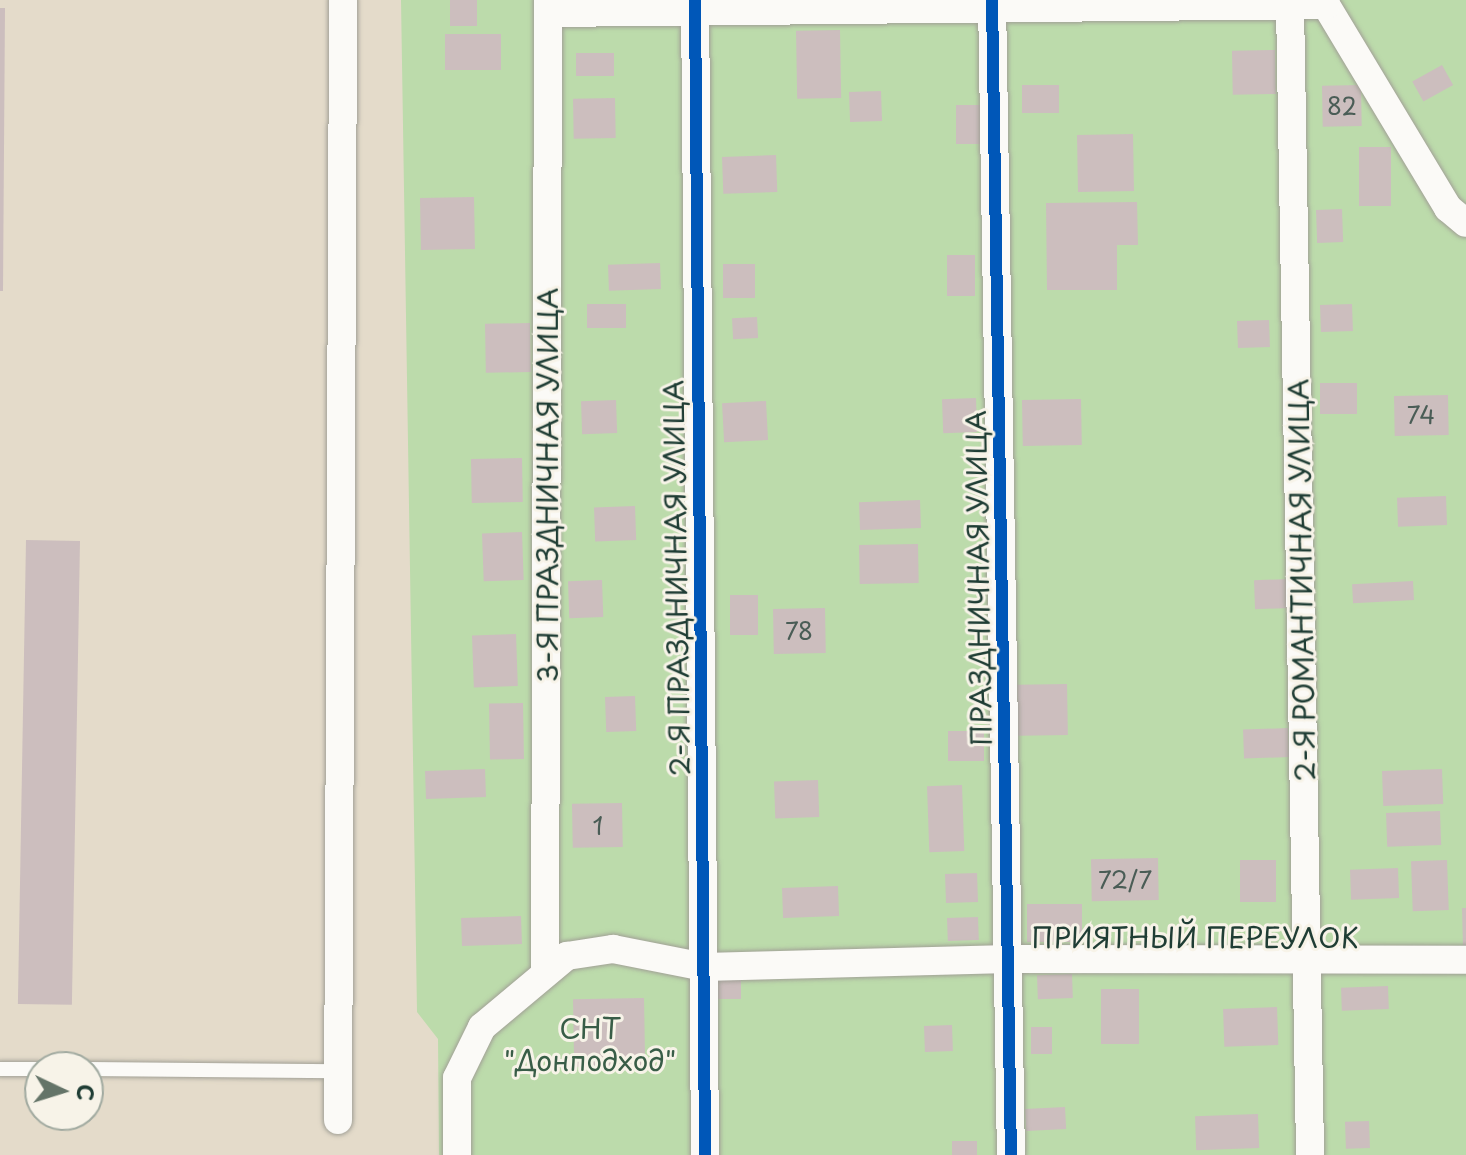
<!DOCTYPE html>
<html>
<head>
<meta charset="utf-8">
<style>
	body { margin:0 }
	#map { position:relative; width:1466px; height:1155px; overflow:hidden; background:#e4dbca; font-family:"Playpen Sans",sans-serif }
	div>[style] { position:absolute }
	.green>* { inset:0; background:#bcdbab }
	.building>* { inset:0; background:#ccbebe; transform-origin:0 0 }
	.roads { filter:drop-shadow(0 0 2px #a1a096) drop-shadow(0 0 2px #a1a096) }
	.service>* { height:14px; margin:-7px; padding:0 7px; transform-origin:7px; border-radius:7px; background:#fbfaf7 }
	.minor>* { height:28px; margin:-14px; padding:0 14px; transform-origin:14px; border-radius:14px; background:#fbfaf7 }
	.cycleway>* { height:12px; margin:-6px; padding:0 6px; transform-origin:6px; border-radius:6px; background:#0057b8 }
	span { translate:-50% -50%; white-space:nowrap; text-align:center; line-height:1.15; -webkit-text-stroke:6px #f7f3e8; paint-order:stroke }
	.number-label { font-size:24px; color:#4a5d56 }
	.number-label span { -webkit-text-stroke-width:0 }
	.street-label { font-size:28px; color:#1f3d34 }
	.park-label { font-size:28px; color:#385d47 }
	.north { position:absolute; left:24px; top:1051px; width:80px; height:80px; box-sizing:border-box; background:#f7f3e8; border:2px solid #a1aaa0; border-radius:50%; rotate:94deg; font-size:22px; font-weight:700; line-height:32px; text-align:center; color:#1f3d34 }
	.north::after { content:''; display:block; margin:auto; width:28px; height:36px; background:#647468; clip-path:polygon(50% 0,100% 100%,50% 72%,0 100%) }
</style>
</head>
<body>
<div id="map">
	<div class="green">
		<i style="clip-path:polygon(401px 0,1466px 0,1466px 1155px,439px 1155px,438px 1039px,417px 1012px)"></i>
	</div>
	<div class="building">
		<i style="left:450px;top:0;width:27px;height:26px"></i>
		<i style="clip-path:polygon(0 8px,5px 8px,3px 291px,0 291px)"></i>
		<i style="left:840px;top:30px;width:68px;height:44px;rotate:89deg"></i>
		<i style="left:445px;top:34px;width:56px;height:36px"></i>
		<i style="left:1275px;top:50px;width:44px;height:43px;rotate:89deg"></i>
		<i style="left:614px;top:53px;width:23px;height:38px;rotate:90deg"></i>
		<i style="left:1442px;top:65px;width:23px;height:34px;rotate:61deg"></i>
		<i style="left:1022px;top:85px;width:37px;height:28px"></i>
		<i style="left:1361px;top:85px;width:41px;height:39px;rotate:89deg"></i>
		<i style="left:881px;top:91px;width:30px;height:32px;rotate:88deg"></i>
		<i style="left:615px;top:98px;width:40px;height:42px;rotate:89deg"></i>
		<i style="left:956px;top:105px;width:28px;height:39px"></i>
		<i style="left:1133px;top:134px;width:57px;height:56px;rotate:89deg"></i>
		<i style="left:1359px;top:147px;width:32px;height:59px"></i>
		<i style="left:776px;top:155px;width:37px;height:54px;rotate:88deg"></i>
		<i style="left:474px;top:197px;width:52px;height:54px;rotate:89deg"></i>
		<i style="clip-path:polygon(1137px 202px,1138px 245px,1117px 245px,1117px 290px,1047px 290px,1046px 203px)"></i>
		<i style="left:1342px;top:209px;width:33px;height:26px;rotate:88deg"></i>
		<i style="left:947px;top:255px;width:28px;height:41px"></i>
		<i style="left:660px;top:263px;width:26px;height:52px;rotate:88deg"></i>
		<i style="left:755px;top:264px;width:34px;height:32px;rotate:90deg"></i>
		<i style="left:626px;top:304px;width:24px;height:39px;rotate:90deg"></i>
		<i style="left:1352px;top:304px;width:27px;height:32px;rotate:88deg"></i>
		<i style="left:757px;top:317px;width:21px;height:25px;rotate:87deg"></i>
		<i style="left:1269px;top:320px;width:27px;height:32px;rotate:88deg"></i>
		<i style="left:530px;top:323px;width:49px;height:45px;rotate:89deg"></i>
		<i style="left:1357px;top:383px;width:31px;height:37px;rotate:90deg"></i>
		<i style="left:1448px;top:395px;width:40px;height:54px;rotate:89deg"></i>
		<i style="left:976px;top:398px;width:34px;height:34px;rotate:88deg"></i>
		<i style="left:1081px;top:399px;width:46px;height:59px;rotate:89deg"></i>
		<i style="left:616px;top:400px;width:33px;height:35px;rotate:88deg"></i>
		<i style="left:766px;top:401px;width:39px;height:44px;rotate:87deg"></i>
		<i style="left:522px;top:458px;width:44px;height:51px;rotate:89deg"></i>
		<i style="left:1446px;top:496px;width:29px;height:49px;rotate:88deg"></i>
		<i style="left:920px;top:500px;width:28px;height:61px;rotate:88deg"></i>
		<i style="left:635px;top:506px;width:34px;height:41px;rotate:88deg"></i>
		<i style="left:522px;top:532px;width:48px;height:40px;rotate:88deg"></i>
		<i style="left:26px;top:540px;width:54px;height:464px;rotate:1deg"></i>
		<i style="left:918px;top:544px;width:39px;height:59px;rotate:89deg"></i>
		<i style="left:1289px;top:579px;width:29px;height:35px;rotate:88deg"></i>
		<i style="left:602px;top:580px;width:37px;height:34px;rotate:88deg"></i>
		<i style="left:1413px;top:581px;width:19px;height:61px;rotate:87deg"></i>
		<i style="left:730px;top:595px;width:28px;height:40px"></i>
		<i style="left:825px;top:608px;width:45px;height:52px;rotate:89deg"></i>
		<i style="left:516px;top:634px;width:52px;height:44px;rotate:88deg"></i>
		<i style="left:1067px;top:684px;width:51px;height:50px;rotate:89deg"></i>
		<i style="left:635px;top:696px;width:35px;height:30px;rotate:88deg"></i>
		<i style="left:523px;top:703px;width:56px;height:34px;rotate:89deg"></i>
		<i style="left:1288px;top:728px;width:29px;height:45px;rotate:88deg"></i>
		<i style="left:984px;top:731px;width:30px;height:36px;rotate:90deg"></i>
		<i style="left:485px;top:769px;width:28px;height:60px;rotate:88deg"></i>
		<i style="left:1442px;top:769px;width:35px;height:60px;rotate:88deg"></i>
		<i style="left:818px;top:780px;width:37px;height:44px;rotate:88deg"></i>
		<i style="left:962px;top:785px;width:66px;height:35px;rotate:88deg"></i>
		<i style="left:622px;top:803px;width:44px;height:50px;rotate:89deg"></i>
		<i style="left:1440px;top:811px;width:34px;height:54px;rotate:88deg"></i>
		<i style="left:1158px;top:858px;width:42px;height:67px;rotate:89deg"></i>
		<i style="left:1276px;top:860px;width:42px;height:36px;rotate:90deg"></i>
		<i style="left:1447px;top:860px;width:50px;height:36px;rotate:88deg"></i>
		<i style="left:1398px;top:868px;width:30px;height:48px;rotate:88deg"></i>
		<i style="left:977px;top:873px;width:29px;height:32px;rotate:88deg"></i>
		<i style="left:838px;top:886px;width:30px;height:56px;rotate:88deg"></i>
		<i style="left:1082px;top:904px;width:38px;height:55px;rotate:90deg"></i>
		<i style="clip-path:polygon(1462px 908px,1466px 908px,1466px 948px,1463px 948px)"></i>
		<i style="left:521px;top:916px;width:28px;height:60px;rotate:88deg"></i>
		<i style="left:978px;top:917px;width:23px;height:31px;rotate:88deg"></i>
		<i style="left:1072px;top:974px;width:24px;height:35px;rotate:88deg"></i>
		<i style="left:710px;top:976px;width:31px;height:23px"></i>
		<i style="left:1388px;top:986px;width:23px;height:47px;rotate:88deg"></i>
		<i style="left:1101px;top:989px;width:38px;height:55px"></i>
		<i style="left:644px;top:998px;width:68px;height:71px;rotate:89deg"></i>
		<i style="left:1277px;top:1007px;width:38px;height:54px;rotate:88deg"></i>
		<i style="left:952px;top:1025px;width:26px;height:28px;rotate:88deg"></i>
		<i style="left:1052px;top:1027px;width:27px;height:21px;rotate:90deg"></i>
		<i style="left:1065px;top:1107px;width:22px;height:40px;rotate:87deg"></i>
		<i style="left:1258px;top:1114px;width:34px;height:63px;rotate:88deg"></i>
		<i style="left:1369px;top:1121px;width:27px;height:24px;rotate:88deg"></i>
		<i style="left:977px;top:1141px;width:14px;height:25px;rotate:90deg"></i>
	</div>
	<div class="roads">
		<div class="service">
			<i style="left:0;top:1069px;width:40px"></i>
			<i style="left:88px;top:1069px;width:250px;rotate:0.5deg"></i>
		</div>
		<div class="minor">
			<i style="left:695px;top:0;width:1155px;rotate:89.5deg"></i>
			<i style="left:992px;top:0;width:1155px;rotate:89.06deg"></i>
			<i style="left:1323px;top:0;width:243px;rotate:59deg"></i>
			<i style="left:1448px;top:208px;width:23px;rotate:40deg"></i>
			<i style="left:1290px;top:5px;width:1150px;rotate:89deg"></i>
			<i style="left:548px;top:13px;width:778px;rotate:-0.59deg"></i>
			<i style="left:545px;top:969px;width:969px;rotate:-89.82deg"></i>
			<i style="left:338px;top:1120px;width:1120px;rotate:-89.74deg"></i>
			<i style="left:457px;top:1155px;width:77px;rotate:-90deg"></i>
			<i style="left:457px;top:1078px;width:57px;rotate:-63.9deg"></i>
			<i style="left:482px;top:1027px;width:111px;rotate:-39.9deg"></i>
			<i style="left:567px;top:956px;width:47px;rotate:-8.7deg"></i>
			<i style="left:613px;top:949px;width:93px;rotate:11.2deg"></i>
			<i style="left:704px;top:967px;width:305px;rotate:-1.5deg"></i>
			<i style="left:1009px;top:959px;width:457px;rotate:0.1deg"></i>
		</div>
	</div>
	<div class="cycleway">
		<i style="left:695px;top:0;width:1155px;rotate:89.5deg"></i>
		<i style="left:992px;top:0;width:1155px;rotate:89.06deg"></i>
	</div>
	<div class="number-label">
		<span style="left:1342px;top:106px">82</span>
		<span style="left:1421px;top:415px">74</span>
		<span style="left:799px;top:631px">78</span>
		<span style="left:598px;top:826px">1</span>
		<span style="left:1125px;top:880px">72/7</span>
	</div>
	<div class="street-label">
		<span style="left:547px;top:485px;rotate:-90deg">3-Я ПРАЗДНИЧНАЯ УЛИЦА</span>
		<span style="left:676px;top:578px;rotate:-91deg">2-Я ПРАЗДНИЧНАЯ УЛИЦА</span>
		<span style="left:978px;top:578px;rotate:-91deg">ПРАЗДНИЧНАЯ УЛИЦА</span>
		<span style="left:1301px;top:580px;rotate:-91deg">2-Я РОМАНТИЧНАЯ УЛИЦА</span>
		<span style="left:1195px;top:937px">ПРИЯТНЫЙ ПЕРЕУЛОК</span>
	</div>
	<div class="park-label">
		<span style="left:590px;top:1044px">СНТ<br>"Донподход"</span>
	</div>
	<div class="north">С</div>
</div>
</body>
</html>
